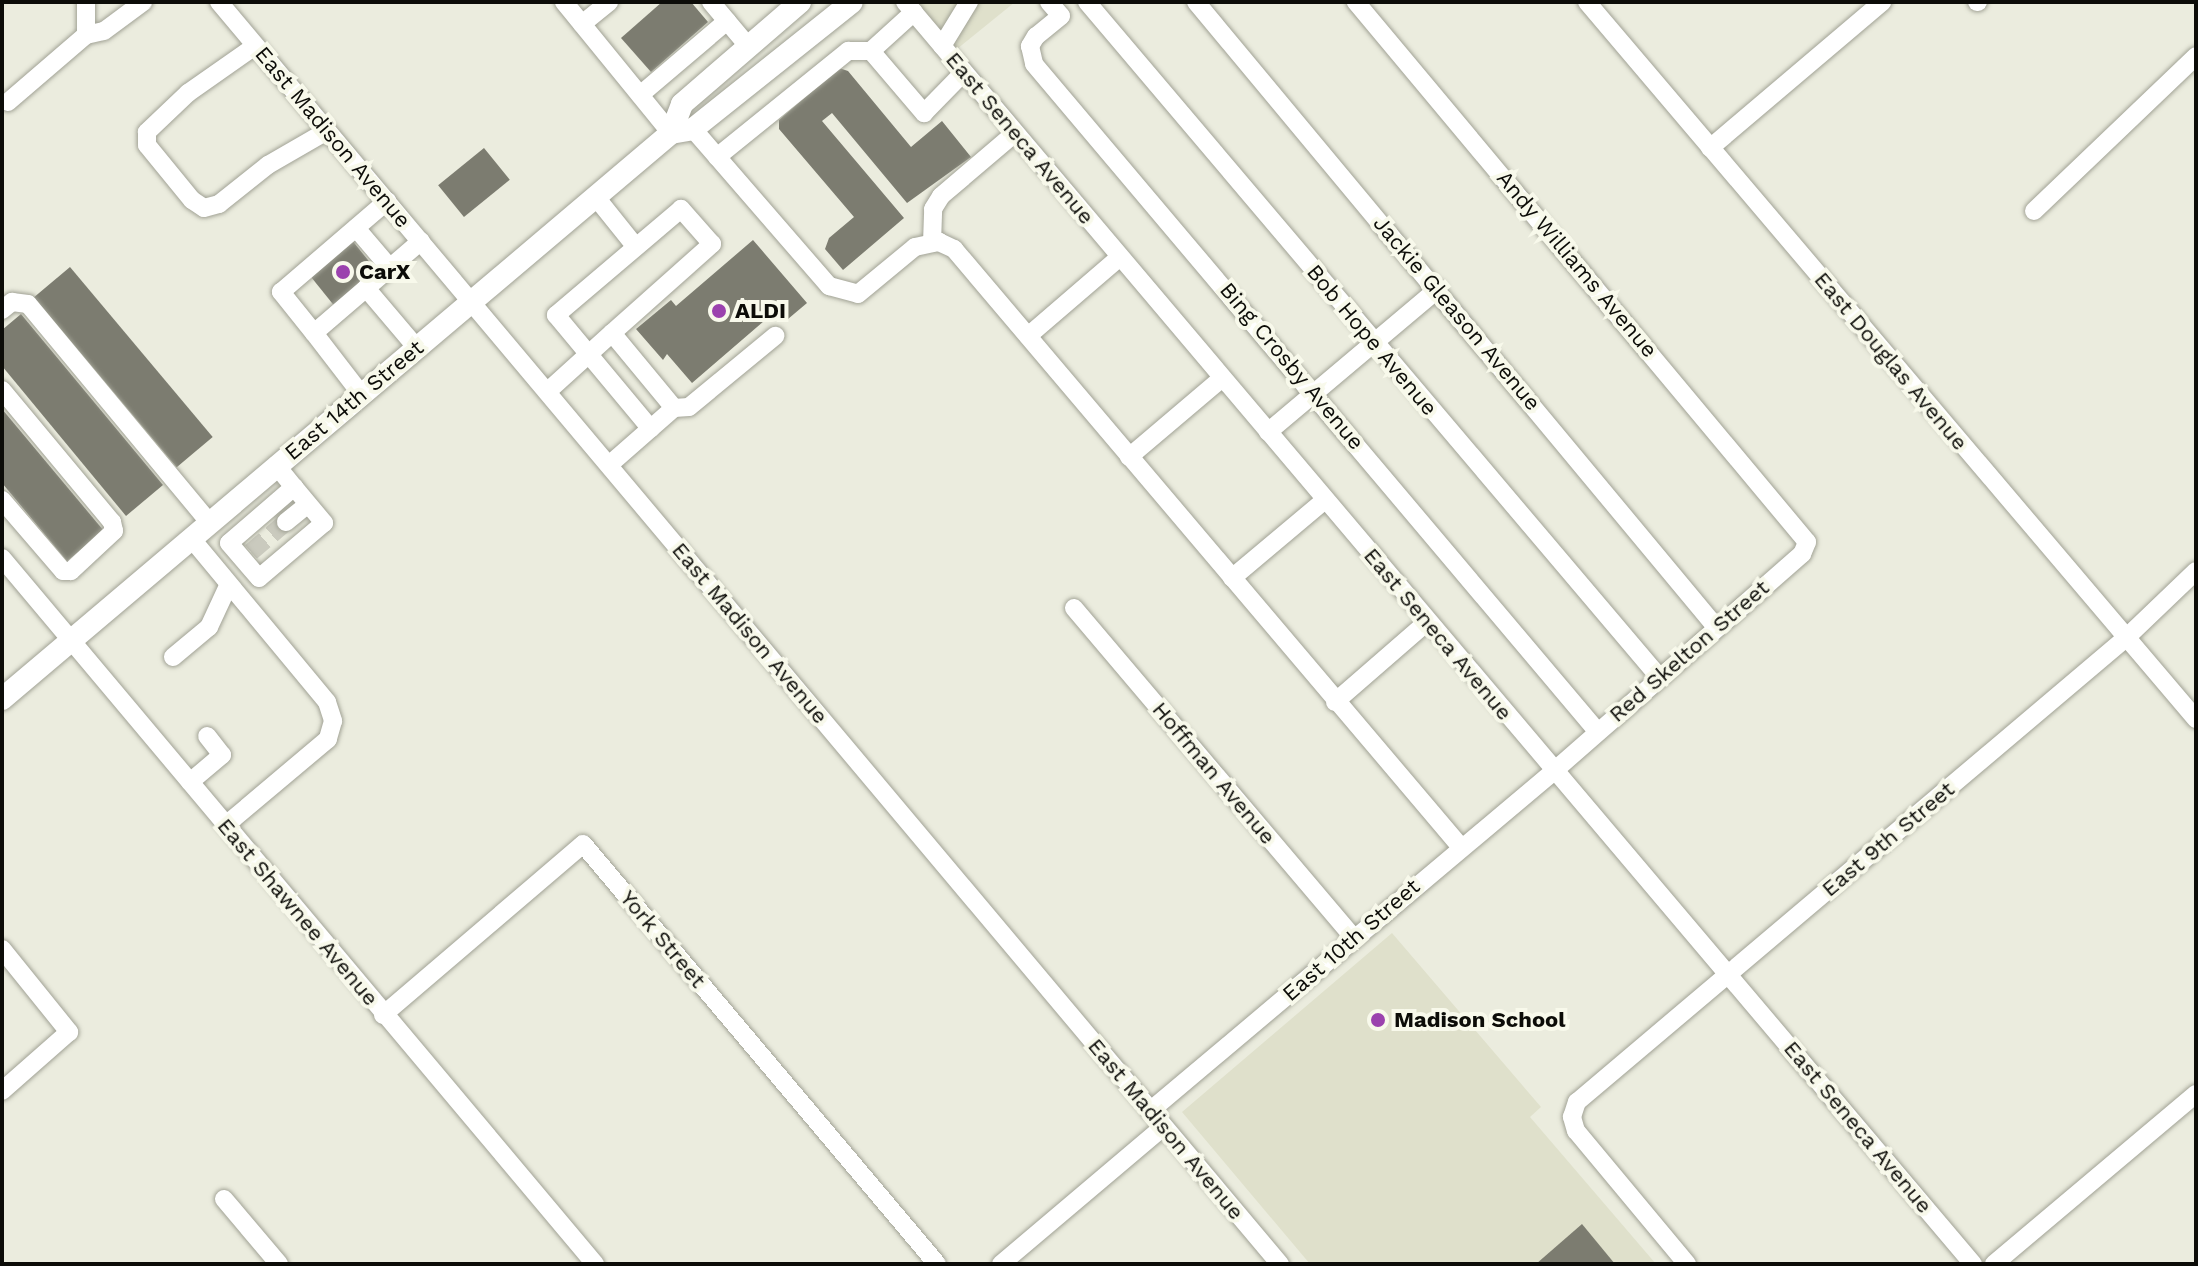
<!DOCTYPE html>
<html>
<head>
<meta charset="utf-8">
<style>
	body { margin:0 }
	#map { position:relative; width:2198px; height:1266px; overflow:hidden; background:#ebecde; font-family:"Work Sans",sans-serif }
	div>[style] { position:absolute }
	.built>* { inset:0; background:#dfe0cb }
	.building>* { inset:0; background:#7c7c70; transform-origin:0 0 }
	.minor-tunnel>* { height:18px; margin-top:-9px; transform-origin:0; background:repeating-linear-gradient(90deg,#cacabe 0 18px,transparent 0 27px) }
	.roads { filter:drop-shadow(0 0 2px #a1a295) drop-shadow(0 0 2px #a1a295) }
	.minor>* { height:18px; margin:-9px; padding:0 9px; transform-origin:9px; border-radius:9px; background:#fff }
	.major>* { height:22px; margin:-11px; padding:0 11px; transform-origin:11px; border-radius:11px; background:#fff }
	.dots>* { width:22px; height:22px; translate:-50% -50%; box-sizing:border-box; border:4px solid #f8f9eb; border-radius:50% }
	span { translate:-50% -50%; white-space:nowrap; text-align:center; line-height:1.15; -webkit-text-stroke:8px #f8f9eb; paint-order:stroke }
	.street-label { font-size:22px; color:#0c0c08 }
	.poi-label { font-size:22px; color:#0c0c08; font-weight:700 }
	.left { translate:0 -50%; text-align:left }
	.frame { position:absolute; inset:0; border:4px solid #0c0c08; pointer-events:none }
</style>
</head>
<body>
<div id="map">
	<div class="built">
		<i style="clip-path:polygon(917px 2px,1015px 2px,957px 49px)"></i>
		<i style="clip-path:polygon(1392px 933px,1541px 1107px,1530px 1117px,1656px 1264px,1310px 1264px,1182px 1112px)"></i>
	</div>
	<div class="building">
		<i style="clip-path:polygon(662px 2px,691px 2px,708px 22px,651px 72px,621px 38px)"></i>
		<i style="clip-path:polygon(839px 68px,848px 71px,911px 147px,942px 121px,971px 157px,907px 203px,832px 113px,822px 121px,904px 218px,843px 270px,825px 249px,829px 238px,854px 217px,779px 129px,779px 120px)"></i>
		<i style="left:484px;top:148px;width:41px;height:59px;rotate:51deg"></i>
		<i style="left:351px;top:239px;width:40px;height:55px;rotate:51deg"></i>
		<i style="clip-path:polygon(753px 240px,807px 303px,788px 319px,779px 308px,692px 383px,667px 354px,663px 360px,636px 329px,671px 300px,676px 306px)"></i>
		<i style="left:70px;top:267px;width:222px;height:47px;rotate:50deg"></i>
		<i style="clip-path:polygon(21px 314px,163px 485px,126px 516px,2px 366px,2px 330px)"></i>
		<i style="clip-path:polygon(2px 409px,104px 531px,67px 561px,2px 483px)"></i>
		<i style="clip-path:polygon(1582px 1224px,1615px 1264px,1536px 1264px)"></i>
	</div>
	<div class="minor-tunnel">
		<i style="left:251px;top:552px;width:46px;rotate:-40.6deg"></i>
	</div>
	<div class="roads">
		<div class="minor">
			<i style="left:86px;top:2px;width:33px;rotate:90deg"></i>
			<i style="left:219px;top:2px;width:1649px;rotate:49.95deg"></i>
			<i style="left:564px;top:2px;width:169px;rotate:50.8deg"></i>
			<i style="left:711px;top:2px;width:25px;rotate:50deg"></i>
			<i style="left:905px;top:2px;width:1653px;rotate:49.76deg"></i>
			<i style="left:1049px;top:2px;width:18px;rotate:49deg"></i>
			<i style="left:1061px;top:16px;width:32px;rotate:141deg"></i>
			<i style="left:1036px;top:36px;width:12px;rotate:121deg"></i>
			<i style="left:1030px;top:46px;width:18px;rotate:77deg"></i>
			<i style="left:1034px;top:64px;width:874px;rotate:49.83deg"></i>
			<i style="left:1087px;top:2px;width:885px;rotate:49.72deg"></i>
			<i style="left:1196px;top:2px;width:813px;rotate:50.24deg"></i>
			<i style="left:1587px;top:2px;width:941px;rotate:49.66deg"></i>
			<i style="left:1977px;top:2px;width:1px"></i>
			<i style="left:582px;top:24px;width:35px;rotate:-39deg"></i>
			<i style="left:255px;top:46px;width:82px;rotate:145deg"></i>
			<i style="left:188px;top:93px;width:57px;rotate:136.4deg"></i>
			<i style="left:147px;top:132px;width:13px;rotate:90deg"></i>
			<i style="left:147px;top:145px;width:71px;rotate:50.7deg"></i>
			<i style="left:192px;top:200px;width:14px;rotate:34deg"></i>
			<i style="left:204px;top:208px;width:16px;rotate:-15deg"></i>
			<i style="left:219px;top:204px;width:63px;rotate:-38.5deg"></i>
			<i style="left:268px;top:165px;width:68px;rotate:-30deg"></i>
			<i style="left:942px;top:46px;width:52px;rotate:-58.5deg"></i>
			<i style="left:871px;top:51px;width:82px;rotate:49.5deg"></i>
			<i style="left:924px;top:113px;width:57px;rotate:-45.7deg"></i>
			<i style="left:640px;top:95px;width:114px;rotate:-40.4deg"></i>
			<i style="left:727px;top:21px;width:33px;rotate:50deg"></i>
			<i style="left:8px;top:102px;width:103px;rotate:-40.7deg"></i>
			<i style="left:86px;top:35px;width:18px;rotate:-13deg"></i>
			<i style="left:104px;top:31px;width:49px;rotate:-36.6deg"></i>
			<i style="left:693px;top:129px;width:208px;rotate:49.1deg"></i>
			<i style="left:829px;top:286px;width:30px;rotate:15deg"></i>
			<i style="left:858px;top:294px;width:74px;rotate:-39.5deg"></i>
			<i style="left:915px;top:247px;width:25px;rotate:-12deg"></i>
			<i style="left:939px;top:242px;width:17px;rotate:25deg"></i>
			<i style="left:954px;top:249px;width:783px;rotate:49.72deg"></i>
			<i style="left:1710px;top:148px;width:226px;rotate:-40.3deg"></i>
			<i style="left:717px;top:157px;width:169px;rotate:-39deg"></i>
			<i style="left:848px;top:51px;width:23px"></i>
			<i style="left:871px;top:51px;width:58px;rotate:-42.2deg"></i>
			<i style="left:595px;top:196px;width:64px;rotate:51.3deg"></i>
			<i style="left:2034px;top:211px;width:224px;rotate:-43.7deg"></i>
			<i style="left:356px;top:228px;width:52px;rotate:49.6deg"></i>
			<i style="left:932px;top:243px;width:34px;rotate:-88deg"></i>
			<i style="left:933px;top:209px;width:15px;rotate:-58deg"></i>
			<i style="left:941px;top:196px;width:97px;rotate:-40.4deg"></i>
			<i style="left:366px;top:288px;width:77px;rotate:49.7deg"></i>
			<i style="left:2px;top:310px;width:13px;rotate:-39deg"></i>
			<i style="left:12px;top:302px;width:16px;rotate:7deg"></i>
			<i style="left:28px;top:304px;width:283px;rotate:50.3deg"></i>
			<i style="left:314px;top:333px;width:53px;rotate:-128.8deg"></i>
			<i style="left:281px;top:292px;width:140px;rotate:-40.6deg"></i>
			<i style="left:612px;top:333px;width:134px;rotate:-41.7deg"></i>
			<i style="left:712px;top:244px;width:47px;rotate:-131.5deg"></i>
			<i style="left:681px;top:209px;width:164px;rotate:139.7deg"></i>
			<i style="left:556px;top:315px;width:148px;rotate:50.2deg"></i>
			<i style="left:1028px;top:336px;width:121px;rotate:-40.7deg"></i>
			<i style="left:2px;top:390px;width:172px;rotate:50.2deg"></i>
			<i style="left:112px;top:522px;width:9px;rotate:77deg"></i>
			<i style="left:114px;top:531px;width:59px;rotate:137.1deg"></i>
			<i style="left:71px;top:571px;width:8px;rotate:180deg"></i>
			<i style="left:63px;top:571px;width:94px;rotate:-130.7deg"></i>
			<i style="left:548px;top:391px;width:86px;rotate:-42.2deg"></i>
			<i style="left:612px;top:333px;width:97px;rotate:50.4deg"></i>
			<i style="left:674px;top:408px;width:86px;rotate:138.8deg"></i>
			<i style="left:361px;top:394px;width:77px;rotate:-127.6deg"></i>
			<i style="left:314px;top:333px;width:141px;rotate:-40.7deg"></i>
			<i style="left:674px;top:408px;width:15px;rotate:-4deg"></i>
			<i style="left:689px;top:407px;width:112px;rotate:-39.5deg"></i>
			<i style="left:1268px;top:432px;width:222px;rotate:-40.1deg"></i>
			<i style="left:1129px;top:457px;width:122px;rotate:-40.3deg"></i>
			<i style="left:276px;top:465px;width:28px;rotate:51deg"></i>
			<i style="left:294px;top:487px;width:47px;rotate:50.2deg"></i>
			<i style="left:324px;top:523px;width:85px;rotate:139.8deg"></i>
			<i style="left:259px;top:578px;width:46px;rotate:-130.6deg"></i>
			<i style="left:229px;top:543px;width:86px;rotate:-40.7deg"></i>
			<i style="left:286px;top:522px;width:28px;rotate:-39deg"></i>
			<i style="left:191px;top:538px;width:213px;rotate:50.3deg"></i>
			<i style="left:327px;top:702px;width:20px;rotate:72deg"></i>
			<i style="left:333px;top:721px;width:19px;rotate:106deg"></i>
			<i style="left:328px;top:739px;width:133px;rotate:139.9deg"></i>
			<i style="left:2px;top:558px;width:922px;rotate:49.97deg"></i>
			<i style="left:1232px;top:578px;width:121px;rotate:-40deg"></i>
			<i style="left:1074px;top:608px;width:433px;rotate:49.7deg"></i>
			<i style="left:173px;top:657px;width:47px;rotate:-39.8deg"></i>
			<i style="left:209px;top:627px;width:47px;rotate:-65.1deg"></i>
			<i style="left:1335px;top:702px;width:122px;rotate:-41deg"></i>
			<i style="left:190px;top:782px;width:42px;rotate:-40.2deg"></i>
			<i style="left:222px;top:755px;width:24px;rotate:-128deg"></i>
			<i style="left:2px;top:949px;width:107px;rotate:51.1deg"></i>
			<i style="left:69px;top:1032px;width:89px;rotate:138.6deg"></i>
			<i style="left:383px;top:1015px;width:263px;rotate:-40.5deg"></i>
			<i style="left:583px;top:844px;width:549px;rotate:49.87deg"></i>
			<i style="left:1150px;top:1111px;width:528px;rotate:-40.08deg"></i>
			<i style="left:1554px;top:771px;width:330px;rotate:-41.2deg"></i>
			<i style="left:1802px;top:554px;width:13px;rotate:-67deg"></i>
			<i style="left:1807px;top:542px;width:704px;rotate:-129.87deg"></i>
			<i style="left:224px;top:1199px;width:85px;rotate:49.8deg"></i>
			<i style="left:1001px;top:1264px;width:212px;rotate:-40.2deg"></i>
			<i style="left:1687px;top:1264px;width:173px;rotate:-129.8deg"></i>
			<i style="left:1576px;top:1131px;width:15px;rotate:-106deg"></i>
			<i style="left:1572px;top:1117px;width:16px;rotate:-72deg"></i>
			<i style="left:1577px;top:1102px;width:720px;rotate:-40.21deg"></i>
			<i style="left:2127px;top:637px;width:95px;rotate:-43.7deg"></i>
			<i style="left:1994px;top:1264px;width:264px;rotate:-40.1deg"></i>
		</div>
		<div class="major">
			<i style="left:671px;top:133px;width:31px;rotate:-69deg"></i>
			<i style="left:682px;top:104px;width:156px;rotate:-40.8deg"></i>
			<i style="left:2px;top:699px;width:876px;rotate:-40.23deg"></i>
			<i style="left:671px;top:133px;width:22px;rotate:-10deg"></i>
			<i style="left:693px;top:129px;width:203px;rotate:-38.6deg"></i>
		</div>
	</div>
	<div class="dots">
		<i style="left:343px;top:272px;background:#9b42ae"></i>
		<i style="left:719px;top:311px;background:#9b42ae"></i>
		<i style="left:1378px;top:1020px;background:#9b42ae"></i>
	</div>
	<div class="street-label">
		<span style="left:333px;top:137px;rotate:50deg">East Madison Avenue</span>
		<span style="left:1020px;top:138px;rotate:50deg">East Seneca Avenue</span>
		<span style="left:1577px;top:264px;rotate:50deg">Andy Williams Avenue</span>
		<span style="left:1457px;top:313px;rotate:50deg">Jackie Gleason Avenue</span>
		<span style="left:1372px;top:340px;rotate:50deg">Bob Hope Avenue</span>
		<span style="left:1891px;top:361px;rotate:50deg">East Douglas Avenue</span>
		<span style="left:1292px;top:366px;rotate:50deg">Bing Crosby Avenue</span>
		<span style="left:354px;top:400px;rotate:-40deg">East 14th Street</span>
		<span style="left:750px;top:633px;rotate:50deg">East Madison Avenue</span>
		<span style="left:1438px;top:634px;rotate:50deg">East Seneca Avenue</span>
		<span style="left:1689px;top:651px;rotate:-41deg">Red Skelton Street</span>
		<span style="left:1214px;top:773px;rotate:50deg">Hoffman Avenue</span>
		<span style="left:1888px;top:839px;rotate:-40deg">East 9th Street</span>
		<span style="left:298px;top:912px;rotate:50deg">East Shawnee Avenue</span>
		<span style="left:663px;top:939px;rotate:50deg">York Street</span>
		<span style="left:1351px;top:940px;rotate:-41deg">East 10th Street</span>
		<span style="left:1858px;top:1127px;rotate:50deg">East Seneca Avenue</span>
		<span style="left:1166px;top:1129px;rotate:50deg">East Madison Avenue</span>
	</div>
	<div class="poi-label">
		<span class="left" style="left:359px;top:272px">CarX</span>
		<span class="left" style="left:735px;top:311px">ALDI</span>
		<span class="left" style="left:1394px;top:1020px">Madison School</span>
	</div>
	<div class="frame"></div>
</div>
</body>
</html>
